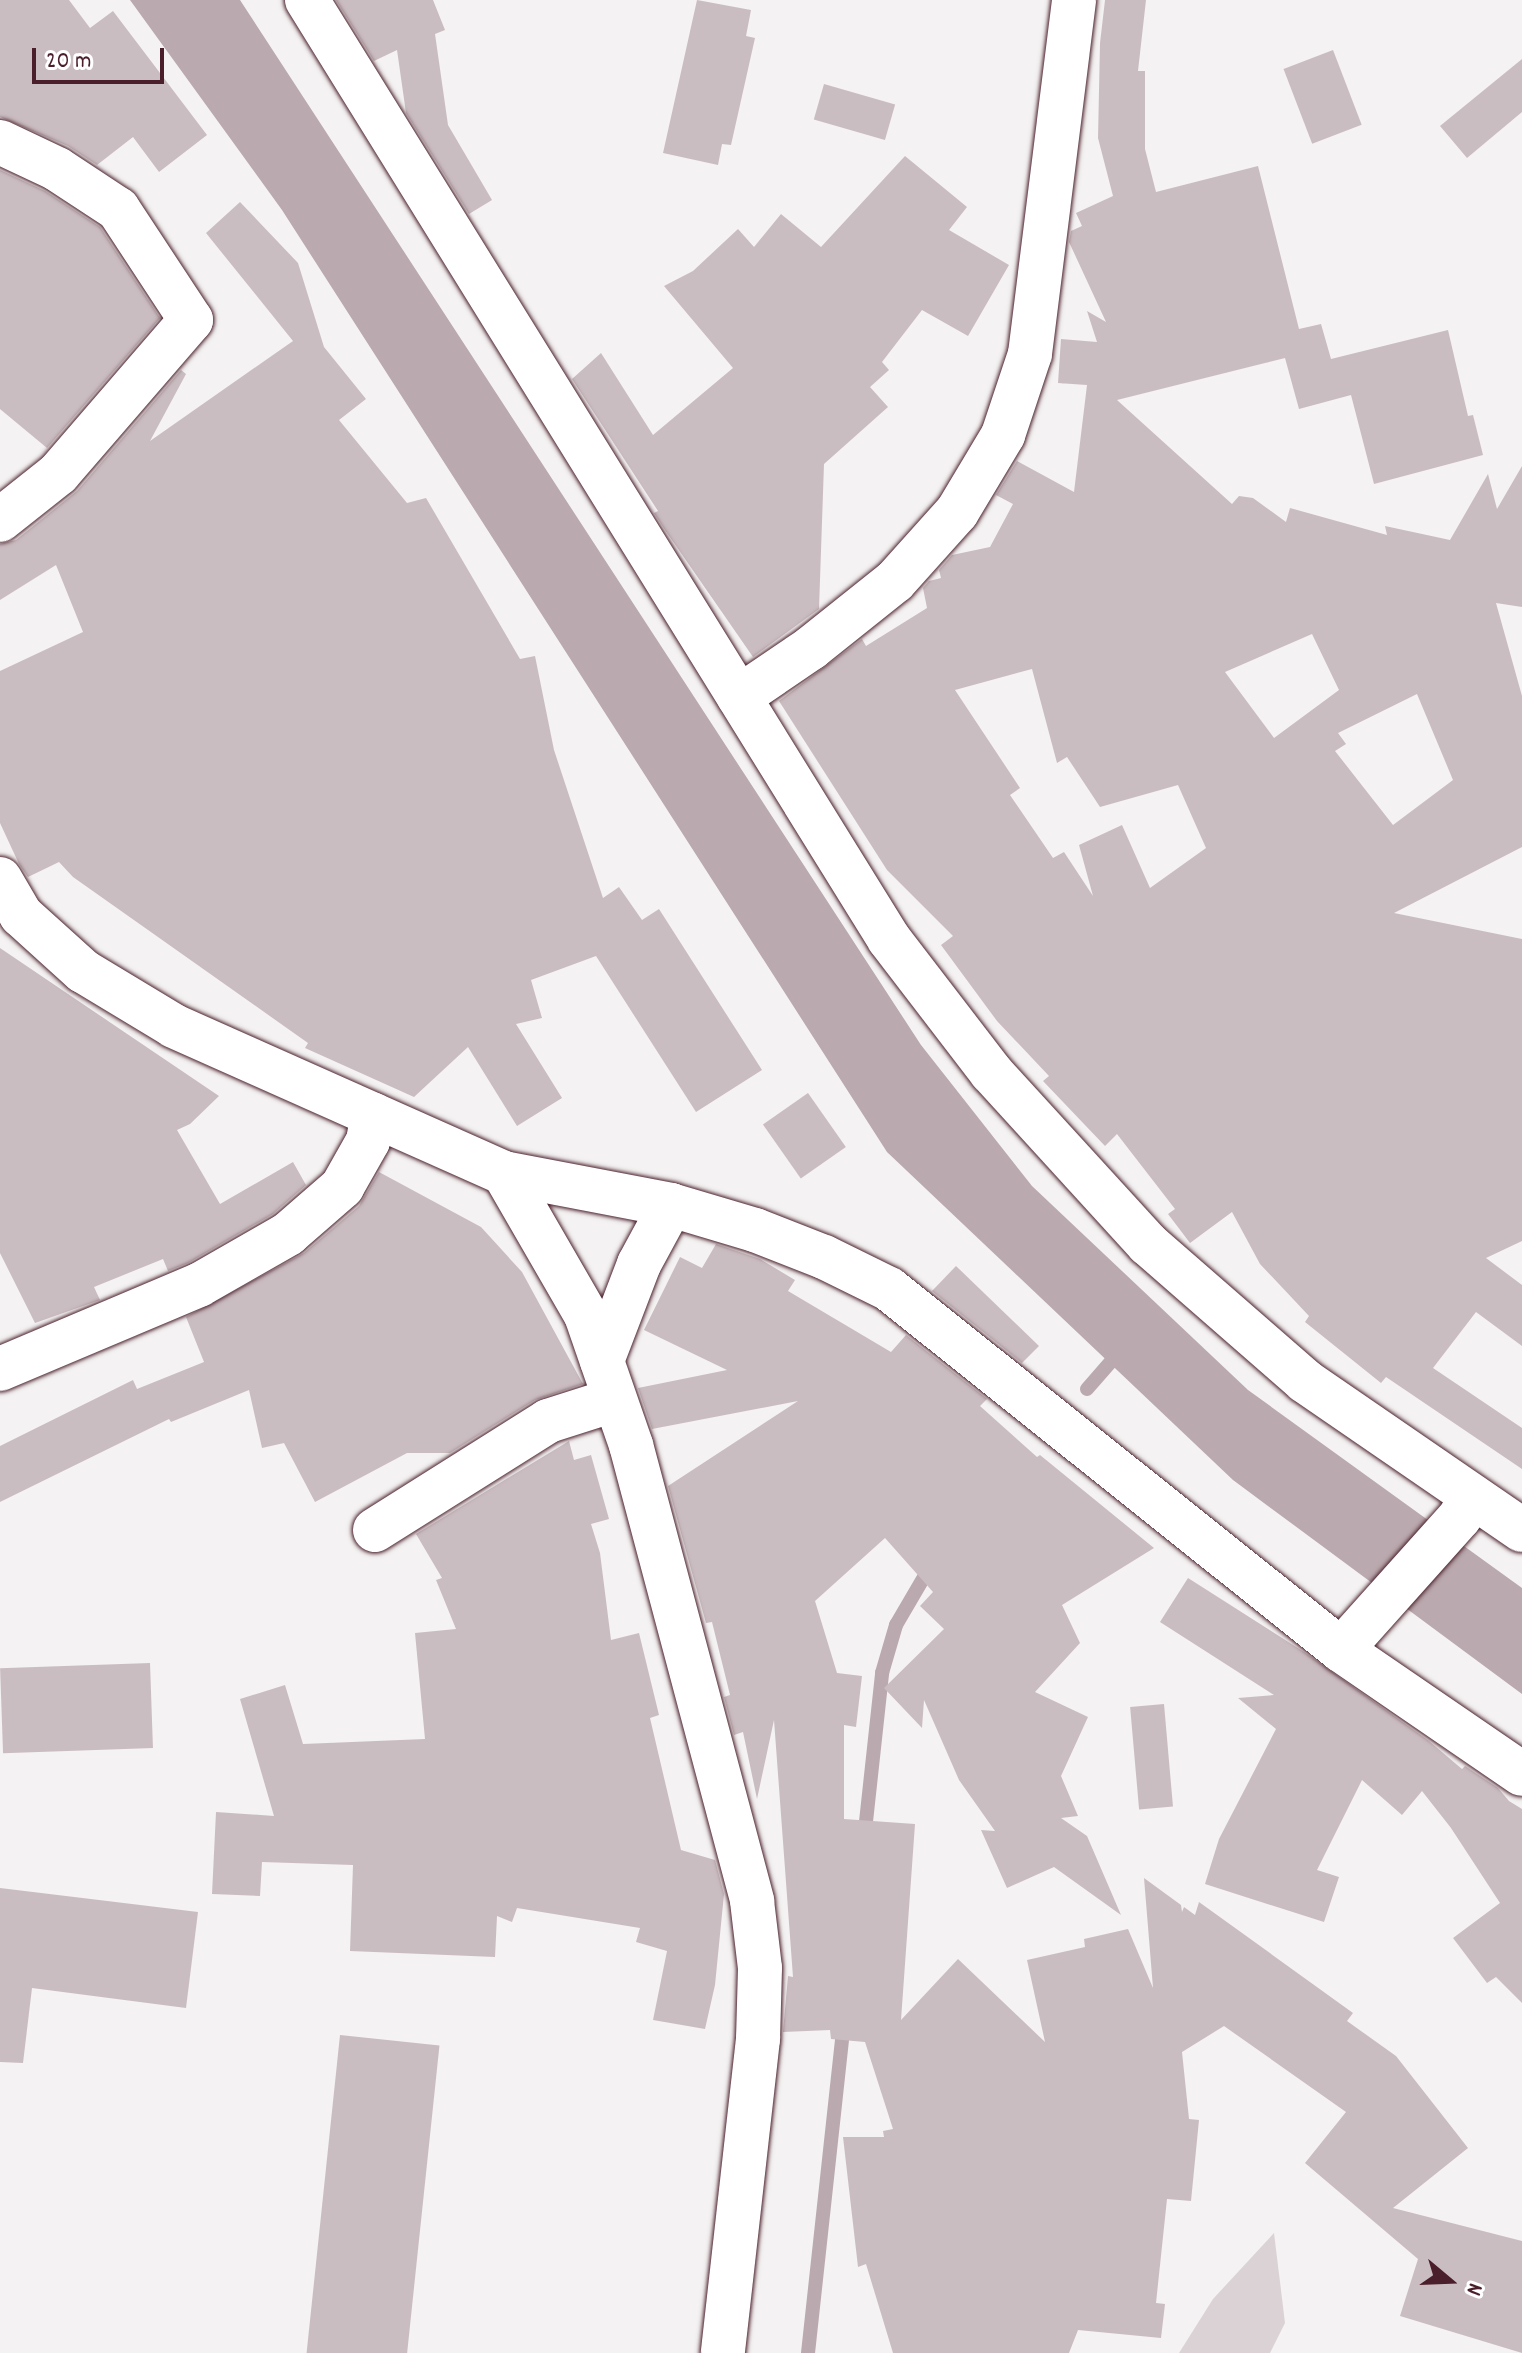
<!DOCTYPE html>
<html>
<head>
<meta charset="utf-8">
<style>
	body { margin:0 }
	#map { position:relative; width:1522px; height:2353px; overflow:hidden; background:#f4f2f2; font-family:Dekko,sans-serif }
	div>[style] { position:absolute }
	.green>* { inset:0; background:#dbd2d5 }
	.water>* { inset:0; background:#baa9ae }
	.stream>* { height:14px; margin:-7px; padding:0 7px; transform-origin:7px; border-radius:7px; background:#baa9ae }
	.building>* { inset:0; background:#cabdc1; transform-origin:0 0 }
	.roads { filter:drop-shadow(0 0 2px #4a1f2b) drop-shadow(0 0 2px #4a1f2b) }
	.minor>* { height:44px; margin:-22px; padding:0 22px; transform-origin:22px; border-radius:22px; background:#fff }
	.major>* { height:44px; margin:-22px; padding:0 22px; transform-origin:22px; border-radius:22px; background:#fff }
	span { translate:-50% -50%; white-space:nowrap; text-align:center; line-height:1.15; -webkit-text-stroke:6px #fff; paint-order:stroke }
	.north { position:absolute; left:1410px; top:2241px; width:80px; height:80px; -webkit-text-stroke:6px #fff; paint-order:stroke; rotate:109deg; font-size:22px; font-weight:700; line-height:32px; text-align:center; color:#4a1f2b }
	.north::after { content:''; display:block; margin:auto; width:28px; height:36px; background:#4a1f2b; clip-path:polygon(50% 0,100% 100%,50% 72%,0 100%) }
	.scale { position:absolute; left:32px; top:48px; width:132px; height:36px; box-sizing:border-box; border:4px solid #4a1f2b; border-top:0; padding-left:10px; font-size:24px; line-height:28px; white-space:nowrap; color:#4a1f2b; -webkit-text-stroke:6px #fff; paint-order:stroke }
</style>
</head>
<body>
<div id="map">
	<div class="green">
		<i style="clip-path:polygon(1274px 2233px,1285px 2323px,1270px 2353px,1179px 2353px,1213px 2299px)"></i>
	</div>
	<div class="water">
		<i style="clip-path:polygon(130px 0,240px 0,921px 1045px,1032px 1186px,1248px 1390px,1522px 1588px,1522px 1694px,1233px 1480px,887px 1152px,282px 210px)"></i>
	</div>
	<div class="stream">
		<i style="left:1087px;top:1389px;width:52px;rotate:-48.9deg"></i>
		<i style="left:864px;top:1840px;width:168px;rotate:-83.8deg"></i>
		<i style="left:882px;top:1673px;width:50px;rotate:-73.7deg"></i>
		<i style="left:896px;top:1625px;width:69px;rotate:-59.7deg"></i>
		<i style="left:808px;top:2353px;width:332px;rotate:-83.8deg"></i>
	</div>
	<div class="building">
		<i style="clip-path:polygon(0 0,69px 0,90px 28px,113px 11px,207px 135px,159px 172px,133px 137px,97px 165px,68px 146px,0 117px)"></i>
		<i style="clip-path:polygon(336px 0,433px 0,445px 30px,435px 34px,448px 125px,492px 200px,469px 214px,406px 113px,397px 50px,374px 61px)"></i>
		<i style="clip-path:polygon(697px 0,751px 10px,746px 36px,755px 38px,731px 145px,722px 144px,718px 165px,663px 153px)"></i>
		<i style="clip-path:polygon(evenodd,1105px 0,1146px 0,1138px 71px,1145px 71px,1145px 149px,1156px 192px,1258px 166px,1299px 329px,1321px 324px,1331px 359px,1448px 330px,1468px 416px,1473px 415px,1483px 455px,1374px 484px,1351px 395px,1299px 409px,1285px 358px,1117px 400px,1232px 504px,1239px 496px,1253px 498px,1286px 522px,1290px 508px,1387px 535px,1385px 526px,1450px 540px,1488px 474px,1497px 509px,1522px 466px,1522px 607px,1496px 603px,1522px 696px,1522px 847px,1394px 913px,1522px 939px,1522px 1241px,1486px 1258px,1522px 1285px,1522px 1346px,1476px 1312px,1433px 1368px,1522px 1428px,1522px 1469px,1386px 1377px,1381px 1383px,1305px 1322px,1309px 1316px,1260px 1264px,1232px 1212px,1190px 1243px,1168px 1214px,1175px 1209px,1117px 1134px,1105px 1146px,1043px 1081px,1049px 1076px,997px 1021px,941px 945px,953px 936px,887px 870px,779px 701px,862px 639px,866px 646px,927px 608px,923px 588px,929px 581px,941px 578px,939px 570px,952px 555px,990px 547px,1013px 504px,996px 495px,1017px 461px,1074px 492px,1087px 385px,1058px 383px,1061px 339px,1097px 342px,1087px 311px,1106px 322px,1069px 242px,1071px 231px,1082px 226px,1076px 213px,1113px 196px,1098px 138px,1100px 43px,1105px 0,1312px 634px,1339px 690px,1274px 738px,1225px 672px,1312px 634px,1105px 0,1032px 669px,1057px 763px,1067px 757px,1100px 807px,1178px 785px,1206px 848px,1150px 888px,1122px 825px,1079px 845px,1093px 896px,1064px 852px,1053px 858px,1010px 795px,1020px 788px,955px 690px,1032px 669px,1105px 0,1417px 694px,1453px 780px,1393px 825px,1335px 751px,1346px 744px,1338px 733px,1417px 694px)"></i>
		<i style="left:1333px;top:50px;width:80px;height:53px;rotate:69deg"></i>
		<i style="clip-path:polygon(1522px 59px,1522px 112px,1467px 158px,1440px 126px)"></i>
		<i style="left:824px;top:84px;width:74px;height:37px;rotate:16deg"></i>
		<i style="clip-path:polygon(905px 156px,967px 207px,949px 230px,1009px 265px,968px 336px,922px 310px,882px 362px,889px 370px,870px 387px,888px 407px,824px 464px,819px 609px,753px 657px,665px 530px,654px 513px,658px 511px,572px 379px,601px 353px,653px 435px,733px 368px,664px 286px,693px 271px,738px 229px,754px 247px,781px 214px,821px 247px)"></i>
		<i style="clip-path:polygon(0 170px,45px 191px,100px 227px,160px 318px,47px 448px,0 409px)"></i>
		<i style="clip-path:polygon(240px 202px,298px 263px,324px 347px,366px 399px,339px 420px,407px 503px,426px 498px,520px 659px,535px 656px,554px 750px,603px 898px,619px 887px,642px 920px,659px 909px,762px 1070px,696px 1112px,596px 956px,531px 980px,542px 1018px,516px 1024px,562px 1098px,517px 1126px,468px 1047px,414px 1097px,305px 1048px,308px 1043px,73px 877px,59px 862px,28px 877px,19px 864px,0 823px,0 671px,83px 632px,56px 565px,0 600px,0 544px,16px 540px,77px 491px,181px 370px,186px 374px,150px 441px,293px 341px,206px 233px)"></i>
		<i style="clip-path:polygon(0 948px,219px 1096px,190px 1124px,177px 1130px,220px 1204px,293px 1162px,306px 1185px,273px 1214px,188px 1263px,168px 1271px,163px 1259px,94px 1287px,100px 1300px,35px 1323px,0 1253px)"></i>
		<i style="left:808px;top:1093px;width:66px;height:55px;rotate:55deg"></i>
		<i style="clip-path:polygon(379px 1172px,481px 1227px,522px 1272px,583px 1384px,535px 1400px,450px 1453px,407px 1453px,315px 1502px,284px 1443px,262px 1448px,249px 1390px,171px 1422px,169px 1419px,0 1502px,0 1446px,133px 1380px,137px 1389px,204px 1362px,186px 1317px,304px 1253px,359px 1206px)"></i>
		<i style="clip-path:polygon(716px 1244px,760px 1259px,795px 1280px,788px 1291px,891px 1352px,906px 1335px,987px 1399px,980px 1406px,1037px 1457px,1040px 1455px,1154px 1548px,1062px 1605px,1080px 1643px,1035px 1692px,1088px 1717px,1061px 1776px,1078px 1816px,1061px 1818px,1087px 1836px,1121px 1915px,1054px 1867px,1007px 1888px,981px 1830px,995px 1831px,959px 1780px,924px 1700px,922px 1728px,884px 1688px,944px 1629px,920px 1606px,933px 1592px,885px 1538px,815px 1601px,837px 1673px,862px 1676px,856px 1727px,844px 1725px,844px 1819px,915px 1824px,901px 2020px,958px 1959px,1045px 2042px,1027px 1960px,1085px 1947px,1084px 1939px,1128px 1929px,1153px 1988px,1144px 1878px,1181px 1905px,1182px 1912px,1184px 1907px,1195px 1915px,1199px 1902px,1353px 2013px,1347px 2021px,1396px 2056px,1468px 2148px,1393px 2208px,1522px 2241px,1522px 2353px,1400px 2316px,1418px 2259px,1305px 2163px,1346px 2112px,1224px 2026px,1182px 2052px,1189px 2119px,1199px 2120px,1191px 2201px,1167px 2199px,1156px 2303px,1165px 2304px,1161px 2338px,1078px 2330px,1069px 2353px,893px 2353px,866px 2264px,858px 2267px,843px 2137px,884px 2137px,883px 2131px,893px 2129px,865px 2042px,831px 2039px,830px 2030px,783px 2032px,788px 1976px,793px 1977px,774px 1720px,757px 1799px,743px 1732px,734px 1735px,724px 1697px,730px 1695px,712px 1622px,706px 1623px,668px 1486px,798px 1401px,652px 1429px,638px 1388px,727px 1370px,644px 1330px,680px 1257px,702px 1268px)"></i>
		<i style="clip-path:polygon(956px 1266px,1039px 1346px,1022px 1363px,932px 1291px)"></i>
		<i style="clip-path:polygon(569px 1441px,574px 1460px,591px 1455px,609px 1519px,591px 1524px,600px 1553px,611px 1640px,639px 1633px,659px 1715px,650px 1718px,681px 1850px,715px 1860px,724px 1894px,715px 1985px,705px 2029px,653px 2020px,667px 1951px,636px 1942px,640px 1928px,517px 1908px,512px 1922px,497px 1916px,495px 1957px,350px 1951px,353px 1865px,262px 1862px,260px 1896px,212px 1894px,216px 1812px,274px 1816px,240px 1699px,285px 1685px,303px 1744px,425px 1739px,415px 1633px,456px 1629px,436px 1580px,442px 1578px,416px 1534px)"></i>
		<i style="clip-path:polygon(1188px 1578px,1304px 1652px,1429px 1741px,1462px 1769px,1465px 1766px,1498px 1788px,1509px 1801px,1522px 1809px,1522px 2003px,1496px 1977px,1487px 1983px,1453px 1938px,1500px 1903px,1451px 1828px,1422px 1791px,1402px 1815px,1362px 1780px,1317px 1870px,1339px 1877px,1324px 1922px,1205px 1884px,1219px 1839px,1276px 1729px,1238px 1698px,1274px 1695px,1160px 1622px)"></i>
		<i style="left:150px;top:1663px;width:85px;height:150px;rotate:88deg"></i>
		<i style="left:1164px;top:1704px;width:103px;height:34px;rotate:85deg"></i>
		<i style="clip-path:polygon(0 1888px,198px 1912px,186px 2008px,32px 1988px,23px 2063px,0 2062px)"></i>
		<i style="left:340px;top:2035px;width:100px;height:320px;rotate:6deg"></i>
	</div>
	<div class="roads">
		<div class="minor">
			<i style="left:307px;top:0;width:1105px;rotate:58.21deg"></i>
			<i style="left:889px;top:939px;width:168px;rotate:52.5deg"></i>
			<i style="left:991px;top:1072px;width:233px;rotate:47.6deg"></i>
			<i style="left:1148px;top:1244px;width:208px;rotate:41.1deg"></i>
			<i style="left:1305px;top:1381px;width:263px;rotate:34.5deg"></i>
			<i style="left:0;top:142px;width:63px;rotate:25.3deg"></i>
			<i style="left:57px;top:169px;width:73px;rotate:33.3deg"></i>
			<i style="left:118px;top:209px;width:133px;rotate:56.7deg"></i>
			<i style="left:191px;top:320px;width:203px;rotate:130.8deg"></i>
			<i style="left:58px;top:474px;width:74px;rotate:141.6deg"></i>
			<i style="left:739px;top:697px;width:87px;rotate:-34.2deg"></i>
			<i style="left:811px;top:648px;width:107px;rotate:-38.6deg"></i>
			<i style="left:895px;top:581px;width:93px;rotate:-48.1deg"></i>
			<i style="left:957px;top:512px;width:90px;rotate:-59.1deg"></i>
			<i style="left:1003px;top:435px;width:85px;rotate:-71.6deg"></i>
			<i style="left:1030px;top:354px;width:357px;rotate:-82.9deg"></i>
			<i style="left:0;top:879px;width:42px;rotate:59.7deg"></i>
			<i style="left:21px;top:915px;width:84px;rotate:42.1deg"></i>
			<i style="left:83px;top:971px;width:106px;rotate:31.1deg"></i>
			<i style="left:174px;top:1026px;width:361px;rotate:24deg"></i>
			<i style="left:504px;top:1173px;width:170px;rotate:10.8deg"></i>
			<i style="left:671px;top:1205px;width:88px;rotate:16.6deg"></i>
			<i style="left:755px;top:1230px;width:74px;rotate:21.4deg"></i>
			<i style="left:824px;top:1257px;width:72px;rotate:26.2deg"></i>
			<i style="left:889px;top:1289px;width:578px;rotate:38.61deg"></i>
			<i style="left:1341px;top:1650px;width:219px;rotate:34.4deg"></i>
			<i style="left:602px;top:1361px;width:104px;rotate:-69.1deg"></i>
			<i style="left:639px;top:1264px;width:67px;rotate:-61.5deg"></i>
			<i style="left:0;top:1369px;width:216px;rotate:-22.9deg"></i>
			<i style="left:199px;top:1285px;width:103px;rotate:-29.8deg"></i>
			<i style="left:288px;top:1234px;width:72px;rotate:-41deg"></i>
			<i style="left:342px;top:1187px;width:53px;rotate:-60.5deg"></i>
			<i style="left:368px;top:1141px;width:27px;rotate:-80deg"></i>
			<i style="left:375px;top:1530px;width:204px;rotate:-32.2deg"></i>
			<i style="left:548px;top:1421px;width:69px;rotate:-17.7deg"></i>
			<i style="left:1341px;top:1650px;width:178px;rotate:-48.2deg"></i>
			<i style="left:1460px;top:1517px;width:24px;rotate:-62deg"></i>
		</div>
		<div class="major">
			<i style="left:504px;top:1173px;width:164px;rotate:60deg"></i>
			<i style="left:586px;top:1315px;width:138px;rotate:70.9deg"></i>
			<i style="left:631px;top:1445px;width:472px;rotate:75.1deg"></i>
			<i style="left:752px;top:1901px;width:67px;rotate:83.2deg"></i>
			<i style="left:760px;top:1968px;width:71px;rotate:91.6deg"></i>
			<i style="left:758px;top:2039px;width:316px;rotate:96.4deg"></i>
		</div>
	</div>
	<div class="north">N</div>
	<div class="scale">20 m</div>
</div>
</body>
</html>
